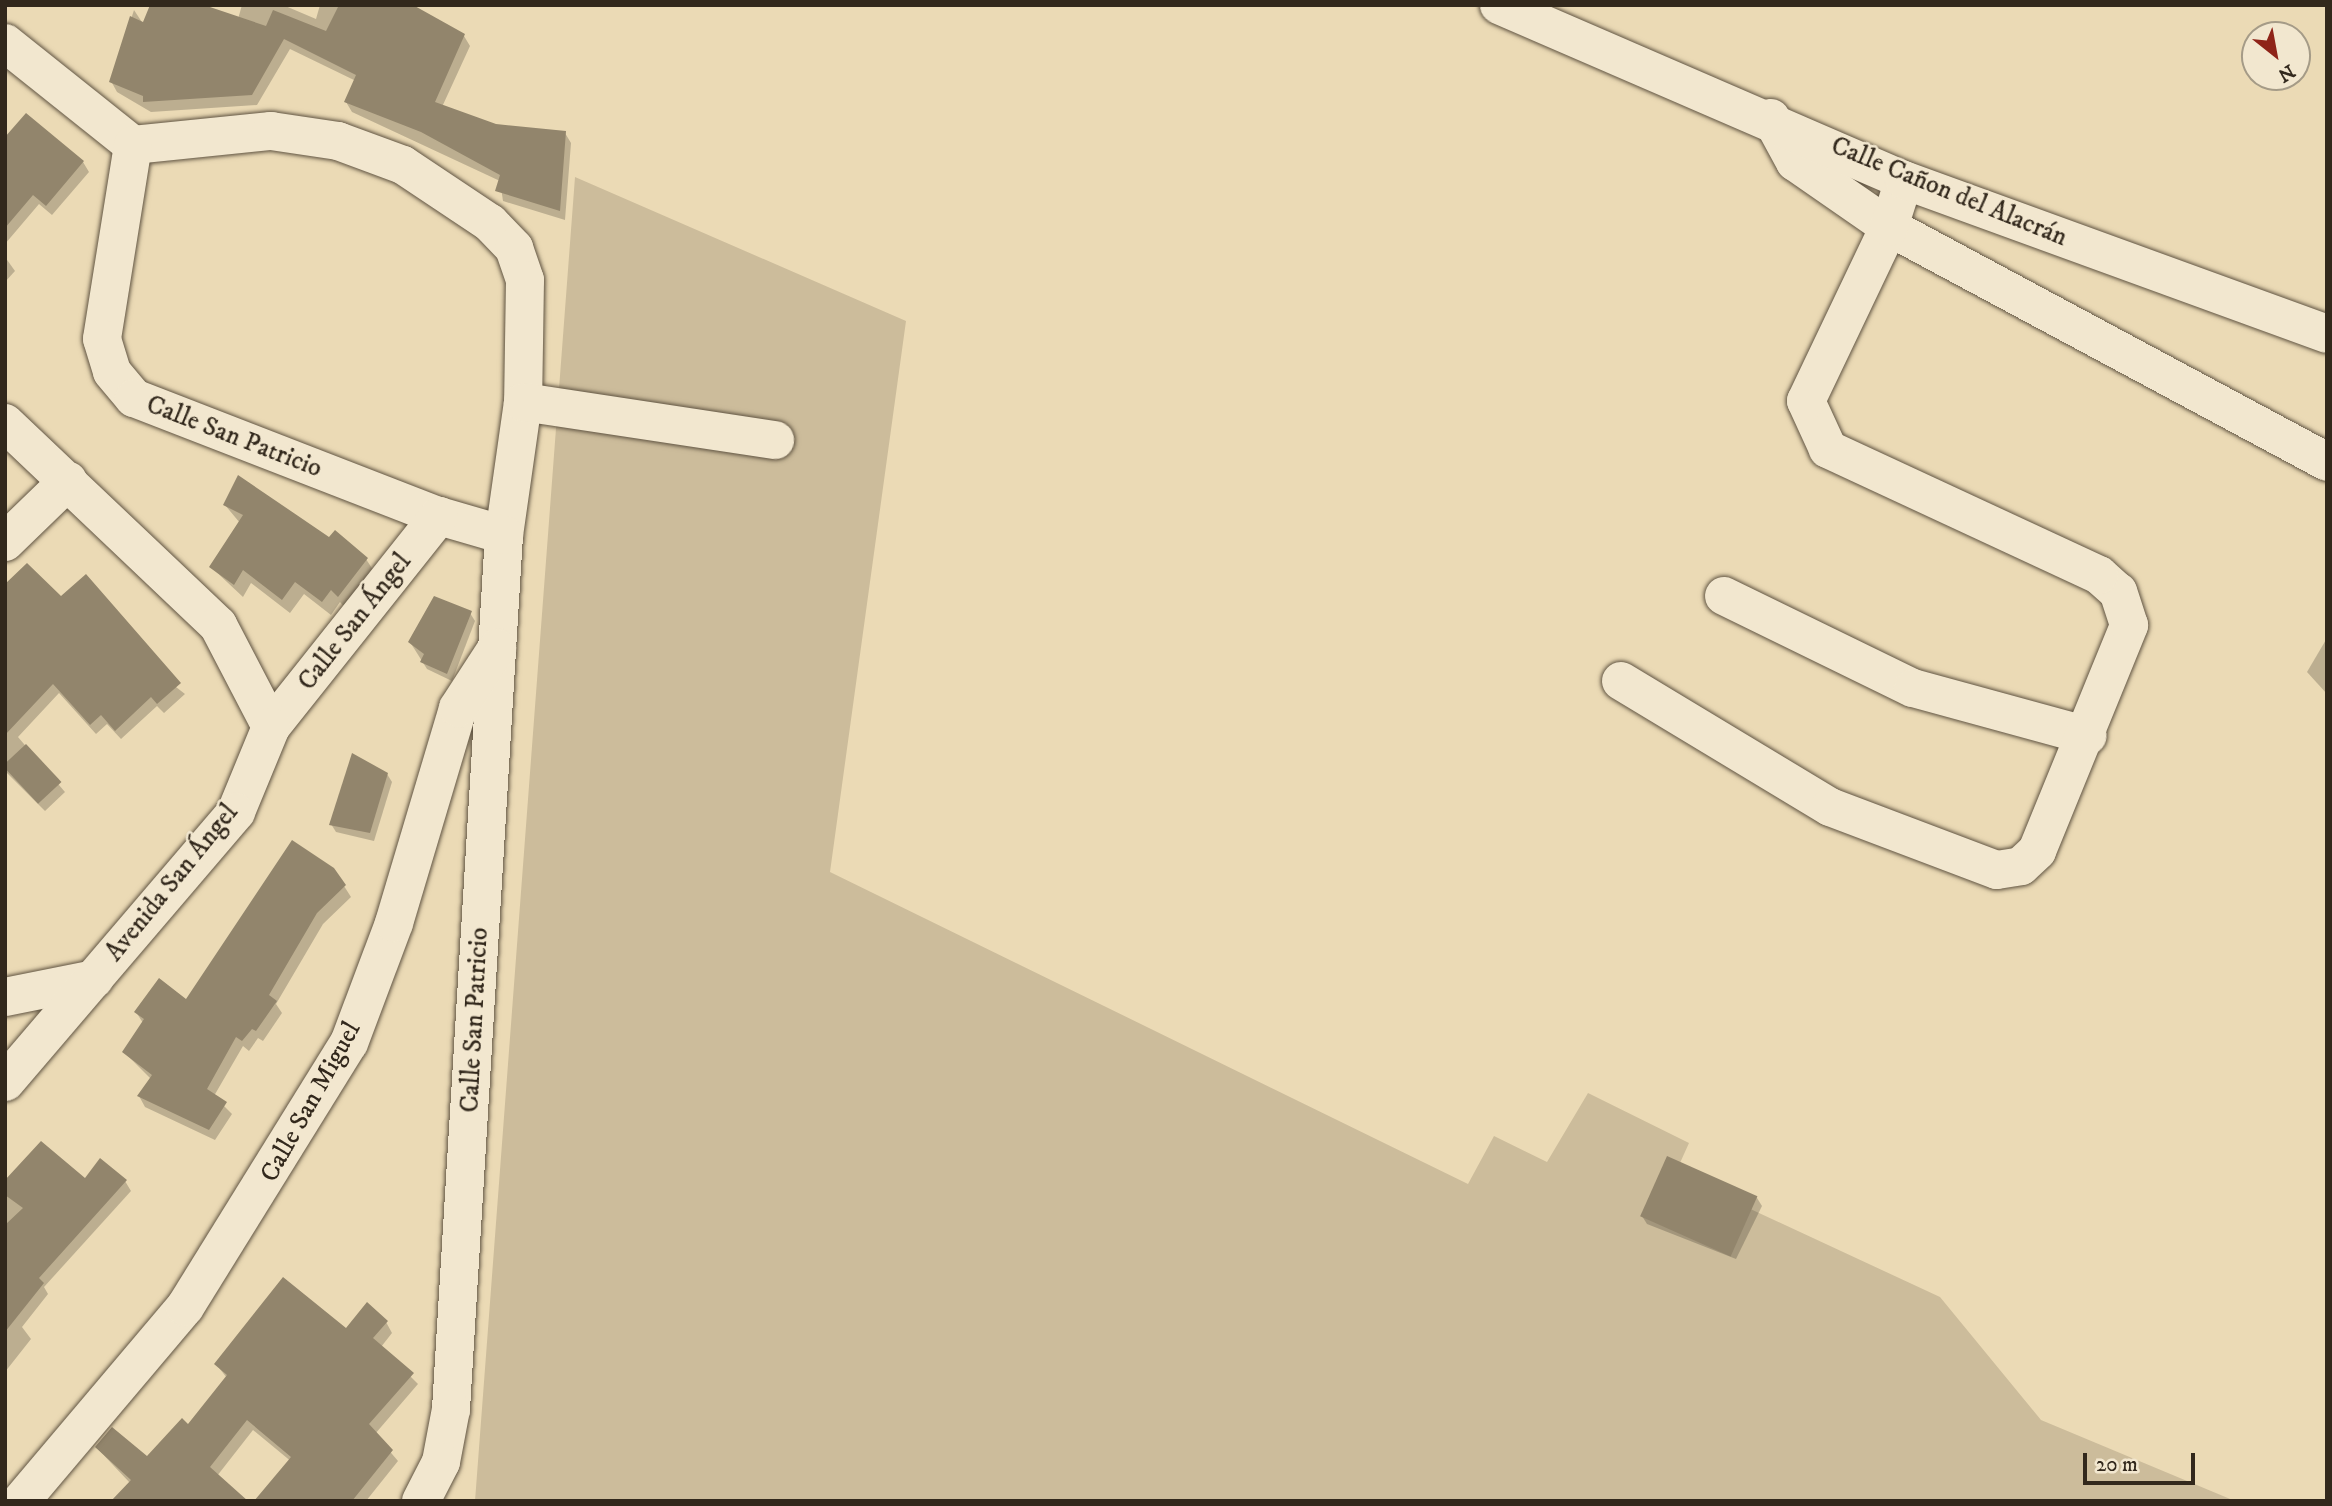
<!DOCTYPE html>
<html>
<head>
<meta charset="utf-8">
<style>
	body { margin:0 }
	#map { position:relative; width:2332px; height:1506px; overflow:hidden; background:#ebdab5; font-family:"IM FELL DW Pica",serif }
	div>[style] { position:absolute }
	.green>* { inset:0; background:#ccbc9b }
	.shadow>* { inset:0; background:#0003 }
	.building>* { inset:0; background:#92856c; transform-origin:0 0 }
	.roads { filter:drop-shadow(0 0 2px #605442) drop-shadow(0 0 2px #605442) }
	.street>* { height:38px; margin:-19px; padding:0 19px; transform-origin:19px; border-radius:19px; background:#f2e7cf }
	.secondary>* { height:38px; margin:-19px; padding:0 19px; transform-origin:19px; border-radius:19px; background:#f2e7cf }
	span { translate:-50% -50%; white-space:nowrap; text-align:center; line-height:1.15; -webkit-text-stroke:5px #f2e7cf; paint-order:stroke }
	.street-label { font-size:26px; color:#32281c }
	.frame { position:absolute; inset:0; border:7px solid #32281c; pointer-events:none }
	.north { position:absolute; left:2241px; top:21px; width:70px; height:70px; box-sizing:border-box; background:#f2e7cf; border:2px solid #a59b87; border-radius:50%; rotate:149deg; font-size:19px; font-weight:700; line-height:28px; text-align:center; color:#32281c }
	.north::after { content:''; display:block; margin:auto; width:24px; height:32px; background:#8f2418; clip-path:polygon(50% 0,100% 100%,50% 72%,0 100%) }
	.scale { position:absolute; left:2083px; top:1453px; width:112px; height:32px; box-sizing:border-box; border:4px solid #32281c; border-top:0; padding-left:9px; font-size:21px; line-height:24px; white-space:nowrap; color:#32281c; -webkit-text-stroke:5px #f2e7cf; paint-order:stroke }
</style>
</head>
<body>
<div id="map">
	<div class="green">
		<i style="clip-path:polygon(575px 177px,906px 321px,830px 872px,1468px 1184px,1494px 1136px,1547px 1162px,1588px 1093px,1689px 1143px,1675px 1174px,1940px 1297px,2041px 1420px,2235px 1501px,475px 1501px)"></i>
	</div>
	<div class="shadow">
		<i style="clip-path:polygon(242px 5px,283px 5px,316px 19px,320px 5px,402px 5px,464px 36px,470px 46px,442px 107px,495px 126px,565px 133px,571px 143px,565px 220px,503px 201px,500px 181px,352px 112px,346px 102px,356px 81px,290px 49px,257px 105px,151px 112px,117px 92px,111px 81px,134px 10px,151px 36px,238px 19px)"></i>
		<i style="clip-path:polygon(5px 140px,83px 162px,89px 172px,52px 215px,39px 204px,5px 244px)"></i>
		<i style="clip-path:polygon(5px 257px,15px 271px,5px 282px)"></i>
		<i style="clip-path:polygon(225px 505px,329px 539px,366px 559px,375px 573px,347px 610px,340px 602px,331px 615px,304px 594px,290px 613px,251px 583px,243px 597px,211px 567px,240px 523px)"></i>
		<i style="clip-path:polygon(61px 598px,185px 694px,164px 713px,157px 706px,121px 739px,107px 724px,96px 734px,59px 693px,18px 737px,65px 792px,45px 811px,5px 771px,5px 658px)"></i>
		<i style="clip-path:polygon(470px 613px,475px 621px,452px 681px,427px 669px,410px 642px)"></i>
		<i style="clip-path:polygon(2327px 638px,2327px 694px,2307px 672px)"></i>
		<i style="clip-path:polygon(387px 774px,392px 782px,374px 841px,336px 832px,331px 824px)"></i>
		<i style="clip-path:polygon(344px 886px,351px 897px,323px 924px,276px 1004px,282px 1013px,263px 1041px,258px 1038px,249px 1051px,243px 1046px,214px 1096px,232px 1114px,215px 1140px,145px 1107px,139px 1096px,151px 1079px,124px 1052px,143px 1023px,136px 1012px,187px 1002px)"></i>
		<i style="clip-path:polygon(85px 1180px,125px 1181px,131px 1191px,44px 1287px,48px 1294px,22px 1327px,31px 1339px,5px 1372px,5px 1187px)"></i>
		<i style="clip-path:polygon(1757px 1198px,1762px 1206px,1736px 1259px,1647px 1224px,1642px 1216px)"></i>
		<i style="clip-path:polygon(386px 1322px,392px 1333px,381px 1347px,418px 1384px,375px 1434px,398px 1461px,366px 1501px,339px 1501px,253px 1430px,217px 1476px,130px 1483px,97px 1448px,148px 1459px,189px 1426px,227px 1378px,216px 1364px)"></i>
	</div>
	<div class="building">
		<i style="clip-path:polygon(150px 5px,204px 5px,266px 26px,273px 10px,326px 31px,339px 5px,413px 5px,465px 34px,435px 102px,496px 124px,566px 131px,560px 211px,495px 191px,500px 175px,421px 132px,344px 102px,356px 75px,284px 39px,252px 95px,143px 102px,143px 96px,109px 82px,130px 16px,143px 22px)"></i>
		<i style="clip-path:polygon(26px 113px,84px 161px,46px 206px,33px 195px,5px 228px,5px 137px)"></i>
		<i style="clip-path:polygon(238px 475px,329px 537px,335px 530px,368px 558px,338px 597px,331px 590px,322px 602px,295px 582px,282px 600px,243px 570px,234px 585px,209px 567px,243px 515px,223px 505px)"></i>
		<i style="clip-path:polygon(27px 563px,61px 596px,86px 574px,181px 683px,157px 704px,151px 697px,115px 731px,101px 715px,90px 725px,53px 684px,5px 735px,5px 584px)"></i>
		<i style="clip-path:polygon(434px 596px,472px 611px,447px 674px,420px 662px,424px 654px,408px 642px)"></i>
		<i style="left:26px;top:744px;width:52px;height:32px;rotate:47deg"></i>
		<i style="clip-path:polygon(352px 753px,388px 773px,370px 833px,329px 825px)"></i>
		<i style="clip-path:polygon(292px 840px,334px 868px,346px 885px,317px 913px,269px 995px,277px 1001px,256px 1031px,252px 1029px,242px 1041px,236px 1037px,207px 1089px,227px 1102px,209px 1130px,137px 1096px,152px 1075px,122px 1052px,144px 1019px,134px 1012px,159px 978px,186px 999px)"></i>
		<i style="clip-path:polygon(41px 1141px,85px 1178px,100px 1158px,127px 1180px,39px 1278px,44px 1283px,5px 1332px,5px 1225px,23px 1208px,5px 1195px,5px 1180px)"></i>
		<i style="left:1667px;top:1156px;width:99px;height:66px;rotate:24deg"></i>
		<i style="clip-path:polygon(283px 1277px,346px 1328px,367px 1302px,388px 1321px,373px 1338px,414px 1373px,369px 1424px,393px 1450px,352px 1501px,254px 1501px,291px 1457px,247px 1420px,210px 1467px,248px 1501px,111px 1501px,131px 1480px,95px 1447px,112px 1427px,147px 1456px,182px 1418px,188px 1424px,227px 1375px,214px 1364px)"></i>
	</div>
	<div class="roads">
		<div class="street">
			<i style="left:5px;top:43px;width:164px;rotate:38.6deg"></i>
			<i style="left:133px;top:145px;width:139px;rotate:-5.8deg"></i>
			<i style="left:271px;top:131px;width:68px;rotate:8.5deg"></i>
			<i style="left:338px;top:141px;width:69px;rotate:20.3deg"></i>
			<i style="left:403px;top:165px;width:105px;rotate:33.7deg"></i>
			<i style="left:490px;top:223px;width:35px;rotate:46deg"></i>
			<i style="left:514px;top:248px;width:34px;rotate:71deg"></i>
			<i style="left:525px;top:280px;width:122px;rotate:90.9deg"></i>
			<i style="left:523px;top:402px;width:134px;rotate:98.1deg"></i>
			<i style="left:504px;top:535px;width:876px;rotate:93.47deg"></i>
			<i style="left:451px;top:1409px;width:54px;rotate:100.7deg"></i>
			<i style="left:441px;top:1462px;width:44px;rotate:117.1deg"></i>
			<i style="left:1771px;top:118px;width:50px;rotate:61.4deg"></i>
			<i style="left:1795px;top:162px;width:114px;rotate:34.7deg"></i>
			<i style="left:1889px;top:227px;width:497px;rotate:28.2deg"></i>
			<i style="left:133px;top:145px;width:196px;rotate:99.1deg"></i>
			<i style="left:102px;top:339px;width:34px;rotate:73deg"></i>
			<i style="left:112px;top:372px;width:34px;rotate:50deg"></i>
			<i style="left:134px;top:398px;width:327px;rotate:21.2deg"></i>
			<i style="left:439px;top:516px;width:68px;rotate:16.3deg"></i>
			<i style="left:523px;top:402px;width:255px;rotate:8.6deg"></i>
			<i style="left:5px;top:542px;width:88px;rotate:-44.1deg"></i>
			<i style="left:1724px;top:596px;width:210px;rotate:26deg"></i>
			<i style="left:1913px;top:688px;width:181px;rotate:15.3deg"></i>
			<i style="left:1621px;top:681px;width:244px;rotate:31.1deg"></i>
			<i style="left:1830px;top:807px;width:178px;rotate:20.7deg"></i>
			<i style="left:1997px;top:870px;width:24px;rotate:-9deg"></i>
			<i style="left:2021px;top:866px;width:22px;rotate:-43deg"></i>
			<i style="left:2037px;top:851px;width:244px;rotate:-67.8deg"></i>
			<i style="left:2129px;top:625px;width:35px;rotate:-108deg"></i>
			<i style="left:2118px;top:592px;width:25px;rotate:-138deg"></i>
			<i style="left:2099px;top:575px;width:299px;rotate:-155.1deg"></i>
			<i style="left:1828px;top:449px;width:53px;rotate:-114.6deg"></i>
			<i style="left:1806px;top:401px;width:193px;rotate:-64.5deg"></i>
			<i style="left:1889px;top:227px;width:49px;rotate:-72.3deg"></i>
			<i style="left:271px;top:727px;width:270px;rotate:-51.5deg"></i>
			<i style="left:5px;top:997px;width:91px;rotate:-11.4deg"></i>
			<i style="left:21px;top:1501px;width:254px;rotate:-49.8deg"></i>
			<i style="left:185px;top:1307px;width:311px;rotate:-58.2deg"></i>
			<i style="left:349px;top:1043px;width:128px;rotate:-69.4deg"></i>
			<i style="left:394px;top:923px;width:224px;rotate:-73.4deg"></i>
			<i style="left:458px;top:708px;width:72px;rotate:-57deg"></i>
		</div>
		<div class="secondary">
			<i style="left:1499px;top:5px;width:441px;rotate:23.4deg"></i>
			<i style="left:1904px;top:180px;width:450px;rotate:20deg"></i>
			<i style="left:5px;top:423px;width:294px;rotate:43.5deg"></i>
			<i style="left:218px;top:625px;width:115px;rotate:62.5deg"></i>
			<i style="left:271px;top:727px;width:92px;rotate:112.4deg"></i>
			<i style="left:236px;top:812px;width:355px;rotate:130.5deg"></i>
		</div>
	</div>
	<div class="street-label">
		<span style="left:1949px;top:192px;rotate:22deg">Calle Cañon del Alacrán</span>
		<span style="left:234px;top:437px;rotate:21deg">Calle San Patricio</span>
		<span style="left:355px;top:622px;rotate:-52deg">Calle San Ángel</span>
		<span style="left:172px;top:883px;rotate:-51deg">Avenida San Ángel</span>
		<span style="left:475px;top:1020px;rotate:-87deg">Calle San Patricio</span>
		<span style="left:311px;top:1102px;rotate:-61deg">Calle San Miguel</span>
	</div>
	<div class="frame"></div>
	<div class="north">N</div>
	<div class="scale">20 m</div>
</div>
</body>
</html>
